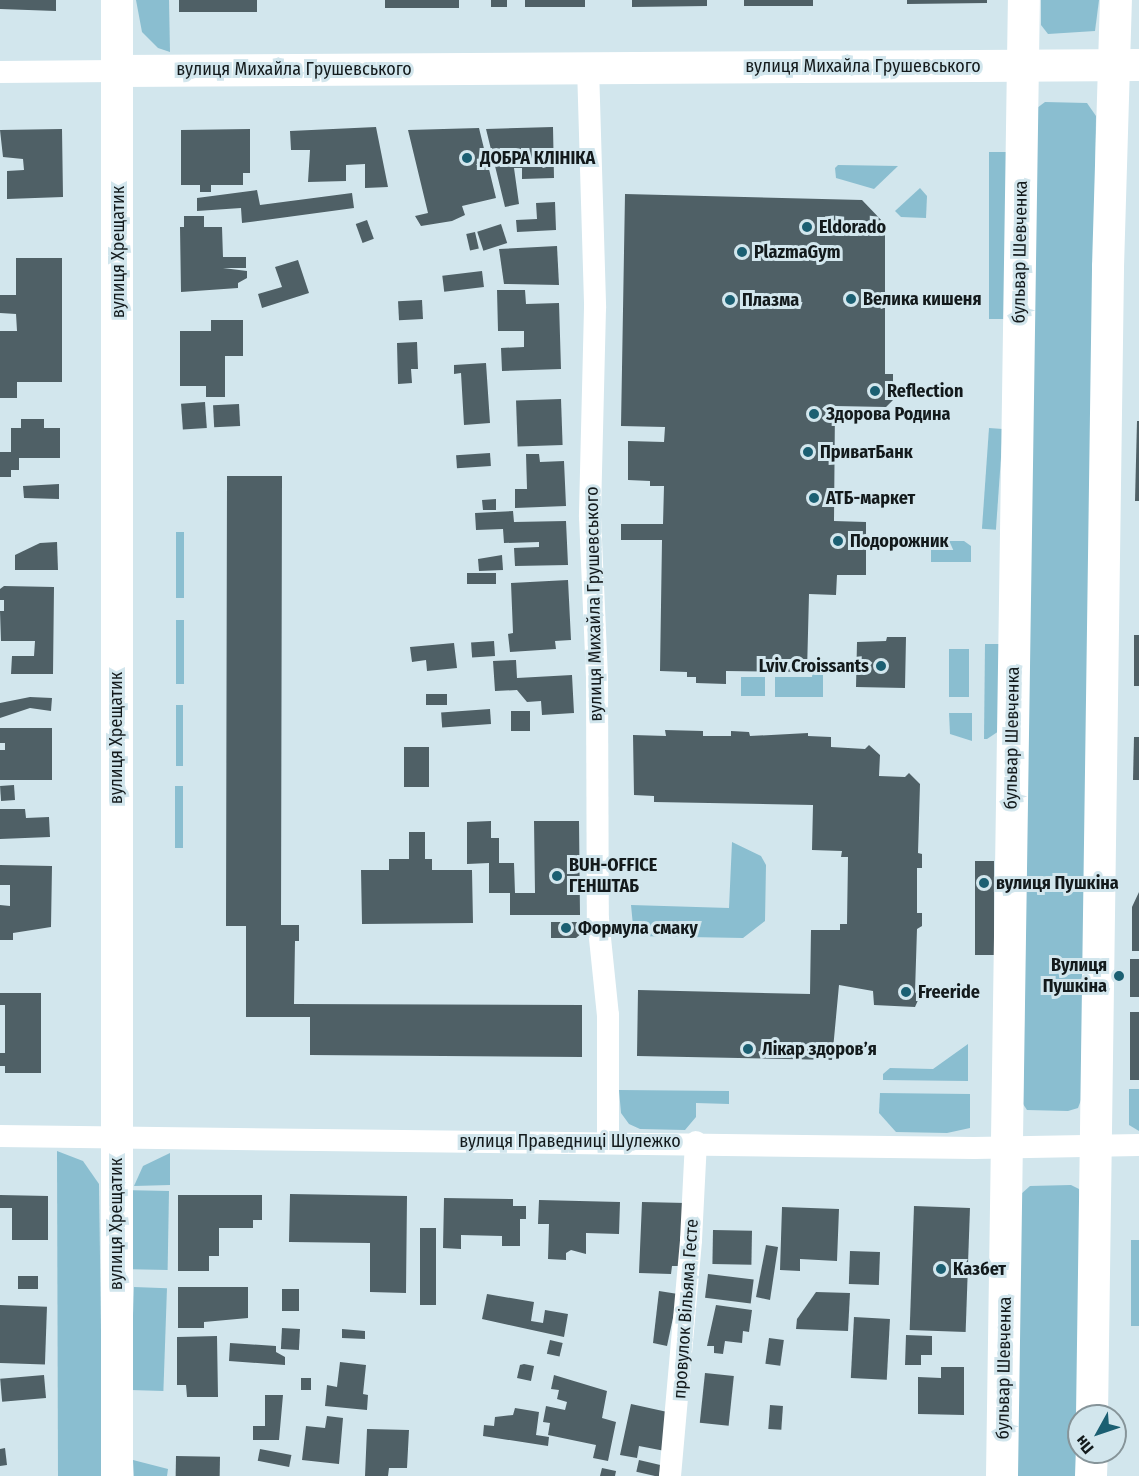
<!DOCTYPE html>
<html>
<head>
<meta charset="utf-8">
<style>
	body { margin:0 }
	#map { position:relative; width:1139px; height:1476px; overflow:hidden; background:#d2e6ed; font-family:"Fira Sans Condensed",sans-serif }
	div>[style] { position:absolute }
	.green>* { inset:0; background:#8abed0; transform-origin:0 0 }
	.building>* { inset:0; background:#4f6066; transform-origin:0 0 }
	.street>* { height:22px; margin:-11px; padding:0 11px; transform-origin:11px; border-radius:11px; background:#fff }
	.secondary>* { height:32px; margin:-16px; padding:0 16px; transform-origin:16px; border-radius:16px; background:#fff }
	.dots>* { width:16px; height:16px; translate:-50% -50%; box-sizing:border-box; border:3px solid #d2e6ed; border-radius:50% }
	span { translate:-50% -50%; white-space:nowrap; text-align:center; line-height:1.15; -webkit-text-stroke:6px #d2e6ed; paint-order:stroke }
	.street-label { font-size:18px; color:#131a1c }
	.poi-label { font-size:18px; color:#131a1c; font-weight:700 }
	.left { translate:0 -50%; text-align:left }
	.right { translate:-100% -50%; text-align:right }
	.north { position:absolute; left:1067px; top:1404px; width:60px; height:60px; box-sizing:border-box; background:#d2e6ed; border:2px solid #869499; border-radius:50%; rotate:230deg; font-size:16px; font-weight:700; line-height:24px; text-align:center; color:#131a1c }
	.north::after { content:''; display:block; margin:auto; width:21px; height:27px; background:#1b5f72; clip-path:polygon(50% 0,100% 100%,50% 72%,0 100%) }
</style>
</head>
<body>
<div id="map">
	<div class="green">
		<i style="clip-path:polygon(136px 0,169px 0,170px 52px,158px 48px,142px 32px)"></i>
		<i style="clip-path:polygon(1041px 0,1099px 0,1095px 31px,1048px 34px,1041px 25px)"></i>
		<i style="clip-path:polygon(1045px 102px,1087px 103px,1096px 116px,1081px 1100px,1078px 1108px,1068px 1111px,1027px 1110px,1023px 1104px,1037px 108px)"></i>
		<i style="left:989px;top:152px;width:17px;height:167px"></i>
		<i style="clip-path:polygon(838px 165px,898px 166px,874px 189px,836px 178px,835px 168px)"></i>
		<i style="clip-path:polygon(920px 188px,927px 196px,926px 218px,901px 217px,895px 211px)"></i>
		<i style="left:989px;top:428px;width:14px;height:101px;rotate:4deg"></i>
		<i style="left:176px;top:532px;width:8px;height:66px"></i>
		<i style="clip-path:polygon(931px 541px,964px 541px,971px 546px,971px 562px,931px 562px)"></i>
		<i style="left:176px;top:620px;width:8px;height:64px"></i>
		<i style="clip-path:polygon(985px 644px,1000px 644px,999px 731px,987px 739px,984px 739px)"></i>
		<i style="left:949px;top:649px;width:20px;height:48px"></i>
		<i style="clip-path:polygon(813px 669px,823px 669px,823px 697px,775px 697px,775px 677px,812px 677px)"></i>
		<i style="left:741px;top:677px;width:24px;height:19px"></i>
		<i style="left:176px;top:705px;width:7px;height:61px"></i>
		<i style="clip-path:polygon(949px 713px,972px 713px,972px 741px,950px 734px)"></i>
		<i style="left:175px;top:786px;width:8px;height:62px"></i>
		<i style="clip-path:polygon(732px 842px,761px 856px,766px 865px,765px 921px,743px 938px,634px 936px,631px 905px,729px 908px)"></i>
		<i style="clip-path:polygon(968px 1044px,968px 1081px,883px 1080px,883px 1074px,890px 1068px,933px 1069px)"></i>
		<i style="clip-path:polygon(1129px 1089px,1139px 1089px,1139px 1131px,1129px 1125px)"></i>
		<i style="clip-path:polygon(619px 1090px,729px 1091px,729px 1104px,696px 1103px,696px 1117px,685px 1130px,640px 1129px,629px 1124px,621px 1113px)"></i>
		<i style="clip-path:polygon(880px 1093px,970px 1094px,970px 1128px,947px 1133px,896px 1132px,879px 1113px)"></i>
		<i style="clip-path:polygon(57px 1151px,83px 1161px,99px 1184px,103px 1476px,58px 1476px)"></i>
		<i style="clip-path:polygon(170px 1153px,170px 1185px,134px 1186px,143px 1166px)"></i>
		<i style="clip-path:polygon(1071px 1185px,1079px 1189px,1080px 1198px,1077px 1476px,1017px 1476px,1021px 1194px,1030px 1186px)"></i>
		<i style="left:169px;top:1191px;width:79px;height:36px;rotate:91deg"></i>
		<i style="left:1139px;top:1240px;width:86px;height:8px;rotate:90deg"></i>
		<i style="left:134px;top:1287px;width:33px;height:103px;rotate:2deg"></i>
		<i style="clip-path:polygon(133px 1460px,168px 1469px,167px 1476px,134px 1476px)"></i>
	</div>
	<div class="building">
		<i style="clip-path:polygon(0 0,56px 0,56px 11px,0 9px)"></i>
		<i style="left:179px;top:0;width:78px;height:12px"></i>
		<i style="left:385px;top:0;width:74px;height:8px"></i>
		<i style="left:491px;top:0;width:16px;height:7px"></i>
		<i style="left:525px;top:0;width:60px;height:7px"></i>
		<i style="clip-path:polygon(632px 0,707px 0,707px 6px,632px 7px)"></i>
		<i style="left:744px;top:0;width:69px;height:6px"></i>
		<i style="clip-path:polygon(907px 0,987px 0,987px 3px,907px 4px)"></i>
		<i style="clip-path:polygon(376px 127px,388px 187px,365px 188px,365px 164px,346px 165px,346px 181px,308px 182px,310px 150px,291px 150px,290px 131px)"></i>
		<i style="clip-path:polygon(553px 127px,554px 178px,522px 179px,522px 168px,514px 168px,519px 204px,505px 207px,486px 129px)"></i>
		<i style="clip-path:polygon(479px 128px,496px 198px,462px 206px,465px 215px,452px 221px,421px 226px,415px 216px,428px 213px,408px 130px)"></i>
		<i style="clip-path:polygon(62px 129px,63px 197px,7px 199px,7px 171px,24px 170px,23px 159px,3px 157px,0 130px)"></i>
		<i style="clip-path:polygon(250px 129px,250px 173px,243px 173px,243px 185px,211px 185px,211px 192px,200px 192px,200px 185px,181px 185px,181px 130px)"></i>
		<i style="clip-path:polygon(257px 190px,260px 205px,352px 193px,354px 208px,242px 223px,241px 208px,197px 211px,197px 198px)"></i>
		<i style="clip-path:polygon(625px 194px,862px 200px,885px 224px,885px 374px,893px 374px,893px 400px,886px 407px,835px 406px,834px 521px,866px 522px,866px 575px,837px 575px,836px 595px,809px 594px,807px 672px,726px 671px,726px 684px,696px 683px,696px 677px,687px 677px,687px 672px,660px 671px,662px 540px,621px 540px,621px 524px,663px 524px,664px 486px,650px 486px,650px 481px,628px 480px,628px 441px,664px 442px,665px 427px,621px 426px)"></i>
		<i style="clip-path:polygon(555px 202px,556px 230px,517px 232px,516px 220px,537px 219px,536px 203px)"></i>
		<i style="clip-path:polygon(184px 216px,204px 216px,204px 227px,222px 227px,223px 257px,246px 257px,246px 268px,223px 268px,247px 271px,247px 278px,238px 283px,238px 288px,181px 292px,180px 227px,184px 227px)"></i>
		<i style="left:367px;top:220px;width:20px;height:12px;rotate:70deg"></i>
		<i style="left:501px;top:224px;width:20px;height:25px;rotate:72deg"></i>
		<i style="left:475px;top:232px;width:17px;height:9px;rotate:77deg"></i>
		<i style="clip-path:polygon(557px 246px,559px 285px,504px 284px,499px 249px)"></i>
		<i style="clip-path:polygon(16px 258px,62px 258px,62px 382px,17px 382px,17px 398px,0 398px,0 331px,17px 331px,16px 314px,0 313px,0 295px,16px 295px)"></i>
		<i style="clip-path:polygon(298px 260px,309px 293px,262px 308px,258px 294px,282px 287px,275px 267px)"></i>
		<i style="left:482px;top:271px;width:16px;height:40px;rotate:83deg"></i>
		<i style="clip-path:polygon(497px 290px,525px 290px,526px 304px,559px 303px,561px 369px,502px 371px,501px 348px,524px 347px,524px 331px,498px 331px)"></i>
		<i style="left:422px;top:300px;width:19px;height:24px;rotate:87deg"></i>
		<i style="clip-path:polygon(211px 320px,243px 320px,243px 356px,225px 356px,225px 397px,206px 397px,206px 386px,180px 386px,180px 331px,211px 331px)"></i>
		<i style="clip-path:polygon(417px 342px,418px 369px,411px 369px,412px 383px,398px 384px,397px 343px)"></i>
		<i style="clip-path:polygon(486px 363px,490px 423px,464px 425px,461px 373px,454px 374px,454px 365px)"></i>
		<i style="left:561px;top:399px;width:46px;height:45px;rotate:88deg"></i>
		<i style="left:205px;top:402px;width:26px;height:24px;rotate:86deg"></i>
		<i style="left:239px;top:404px;width:22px;height:26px;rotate:87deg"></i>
		<i style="clip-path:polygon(21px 419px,44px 419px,44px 428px,60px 428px,60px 458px,19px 458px,19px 470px,11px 470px,11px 477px,0 477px,0 452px,11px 452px,11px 428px,21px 428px)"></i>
		<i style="clip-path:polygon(1137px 421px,1139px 421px,1139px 501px,1135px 501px)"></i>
		<i style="left:490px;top:453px;width:13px;height:34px;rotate:86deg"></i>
		<i style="clip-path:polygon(526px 454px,539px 454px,540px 462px,564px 461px,566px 506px,515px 508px,515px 489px,527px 489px)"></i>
		<i style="clip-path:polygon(227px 476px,282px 476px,281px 925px,299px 925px,299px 941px,295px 941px,294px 1004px,582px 1005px,582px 1057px,310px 1055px,310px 1017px,246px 1017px,246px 926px,226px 926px)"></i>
		<i style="clip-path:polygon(59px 484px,59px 499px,24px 498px,23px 486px)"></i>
		<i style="clip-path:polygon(496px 499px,496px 510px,483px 510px,482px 500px)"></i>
		<i style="clip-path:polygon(513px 511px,514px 522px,566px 521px,568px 565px,515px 566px,514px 548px,539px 547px,539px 542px,504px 543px,503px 529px,476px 530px,475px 513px)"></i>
		<i style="clip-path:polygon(57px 542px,58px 570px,15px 570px,15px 555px,40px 543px)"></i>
		<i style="clip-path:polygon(502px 555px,503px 570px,479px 571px,478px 559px)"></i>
		<i style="left:496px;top:573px;width:11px;height:29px;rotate:90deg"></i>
		<i style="clip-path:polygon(568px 580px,571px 640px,555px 641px,556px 649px,510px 652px,508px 634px,513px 633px,511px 583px)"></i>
		<i style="clip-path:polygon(4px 586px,54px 587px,53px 674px,11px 674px,12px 656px,34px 656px,35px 641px,1px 641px,0 611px,4px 611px,4px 600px,0 600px,0 589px)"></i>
		<i style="left:1134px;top:635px;width:5px;height:51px"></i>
		<i style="clip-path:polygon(887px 637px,906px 637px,905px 688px,856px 687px,857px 642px,886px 641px)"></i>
		<i style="left:494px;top:641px;width:15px;height:23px;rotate:86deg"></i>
		<i style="clip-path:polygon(454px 643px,457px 668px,427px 671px,426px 660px,412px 662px,410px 647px)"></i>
		<i style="clip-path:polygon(516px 660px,517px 678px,572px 675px,574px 713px,542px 715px,541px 701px,527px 702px,517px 690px,495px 691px,493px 661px)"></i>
		<i style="left:447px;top:694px;width:11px;height:21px;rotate:90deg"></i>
		<i style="clip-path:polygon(30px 697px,52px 698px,51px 711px,30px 708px,0 718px,0 703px)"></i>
		<i style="left:490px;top:709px;width:15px;height:49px;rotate:86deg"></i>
		<i style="left:511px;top:711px;width:19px;height:20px"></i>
		<i style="clip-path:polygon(0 728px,52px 728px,52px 780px,0 780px,0 750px,5px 750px,5px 743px,0 743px)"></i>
		<i style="clip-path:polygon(665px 730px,703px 731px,703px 736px,731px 736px,731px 731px,749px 732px,750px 736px,808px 733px,808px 736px,831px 737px,831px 747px,865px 749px,869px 745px,880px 755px,879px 776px,905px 777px,909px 773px,920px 784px,918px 853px,922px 854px,922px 868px,917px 868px,917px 913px,922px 913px,922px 926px,917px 929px,915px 992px,919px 998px,915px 1007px,874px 1005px,873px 991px,839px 985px,832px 1060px,637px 1056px,638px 990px,810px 994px,811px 930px,840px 930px,840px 924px,847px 924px,848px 857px,841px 857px,842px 851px,812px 850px,813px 805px,654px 802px,654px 796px,634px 795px,633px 735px,666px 736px)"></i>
		<i style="clip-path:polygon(1134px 737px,1139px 737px,1139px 780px,1133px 780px)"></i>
		<i style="left:404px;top:747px;width:25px;height:40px"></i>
		<i style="left:14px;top:785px;width:15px;height:14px;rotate:86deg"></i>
		<i style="clip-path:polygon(0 809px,25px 809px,26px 818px,49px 817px,50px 837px,0 839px)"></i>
		<i style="clip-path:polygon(491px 821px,491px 838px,499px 838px,499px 863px,514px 863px,515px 893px,535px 893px,534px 821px,579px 821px,580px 915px,510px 915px,510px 893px,489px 893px,489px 863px,467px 864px,467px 822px)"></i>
		<i style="clip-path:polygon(409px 832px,425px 832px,425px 859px,432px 859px,432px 870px,472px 870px,473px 923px,362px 924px,361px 870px,389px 870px,389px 859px,409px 859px)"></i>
		<i style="left:975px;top:861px;width:19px;height:94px"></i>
		<i style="clip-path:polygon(0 865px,52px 866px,51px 927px,13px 933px,13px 940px,0 940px,0 905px,10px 906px,10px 885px,0 885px)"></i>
		<i style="clip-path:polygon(1139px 892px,1139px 951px,1132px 951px,1132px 907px)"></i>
		<i style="clip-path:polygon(551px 922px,582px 922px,582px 933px,576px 938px,551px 938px)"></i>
		<i style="left:1130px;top:959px;width:9px;height:38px"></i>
		<i style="clip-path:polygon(0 993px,41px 993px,41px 1073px,5px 1073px,5px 1066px,0 1066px,0 1053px,5px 1053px,5px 1005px,0 1005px)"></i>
		<i style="left:1130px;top:1012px;width:9px;height:68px"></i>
		<i style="clip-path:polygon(290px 1194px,407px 1196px,406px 1293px,370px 1292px,370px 1243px,289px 1242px)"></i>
		<i style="clip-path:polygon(0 1195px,48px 1196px,48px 1240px,12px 1240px,12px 1208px,0 1208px)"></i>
		<i style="clip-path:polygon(178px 1195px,262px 1195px,262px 1220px,253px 1220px,253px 1228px,219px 1228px,219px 1256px,209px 1256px,209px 1271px,178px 1271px)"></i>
		<i style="clip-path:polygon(444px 1198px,513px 1199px,513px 1206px,526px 1206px,526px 1219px,520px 1219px,520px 1246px,502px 1246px,502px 1236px,461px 1235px,461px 1249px,443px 1248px)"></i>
		<i style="clip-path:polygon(539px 1200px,620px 1202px,619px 1234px,586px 1233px,586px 1254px,571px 1250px,566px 1253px,566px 1260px,548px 1259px,549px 1224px,538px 1224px)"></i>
		<i style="clip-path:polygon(642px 1202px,686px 1203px,681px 1266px,672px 1266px,671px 1274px,639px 1273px)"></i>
		<i style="left:914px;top:1206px;width:56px;height:124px;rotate:2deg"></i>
		<i style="clip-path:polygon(782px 1207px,839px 1209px,837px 1261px,800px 1259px,800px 1271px,780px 1270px)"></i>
		<i style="left:420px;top:1228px;width:16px;height:77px"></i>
		<i style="left:713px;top:1230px;width:39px;height:34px;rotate:1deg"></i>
		<i style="clip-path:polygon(766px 1245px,778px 1247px,770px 1300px,756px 1297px)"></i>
		<i style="left:850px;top:1251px;width:30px;height:33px;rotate:2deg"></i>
		<i style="left:708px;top:1274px;width:46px;height:24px;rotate:7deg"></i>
		<i style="left:18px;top:1276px;width:20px;height:13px"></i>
		<i style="clip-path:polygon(178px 1287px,248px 1287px,248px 1318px,204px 1322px,204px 1328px,178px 1328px)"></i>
		<i style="left:282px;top:1289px;width:17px;height:22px"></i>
		<i style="clip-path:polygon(659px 1291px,678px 1294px,667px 1346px,653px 1343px)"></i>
		<i style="clip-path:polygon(816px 1292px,850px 1293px,848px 1331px,796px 1329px,797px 1319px)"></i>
		<i style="clip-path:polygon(487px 1294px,534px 1302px,531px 1321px,543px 1323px,545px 1310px,568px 1314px,564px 1337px,482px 1319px)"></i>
		<i style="left:0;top:1305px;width:47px;height:58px;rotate:2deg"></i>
		<i style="clip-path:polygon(716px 1305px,752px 1310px,749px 1332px,743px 1331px,742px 1343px,725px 1341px,723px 1354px,714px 1353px,714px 1346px,707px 1346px)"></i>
		<i style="left:854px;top:1317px;width:36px;height:61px;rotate:3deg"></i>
		<i style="left:282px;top:1328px;width:18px;height:21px;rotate:3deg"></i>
		<i style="clip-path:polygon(342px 1329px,365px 1331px,365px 1339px,342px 1338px)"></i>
		<i style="clip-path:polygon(906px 1335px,932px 1336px,932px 1355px,921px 1355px,921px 1365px,905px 1365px)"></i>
		<i style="clip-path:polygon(217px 1336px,218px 1397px,187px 1397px,186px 1385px,177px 1385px,177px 1337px)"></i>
		<i style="left:769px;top:1338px;width:15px;height:26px;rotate:8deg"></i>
		<i style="left:550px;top:1340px;width:13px;height:14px;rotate:13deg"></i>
		<i style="clip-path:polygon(230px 1343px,276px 1346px,276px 1352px,285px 1357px,285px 1365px,229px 1361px)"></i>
		<i style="clip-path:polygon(340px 1362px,366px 1365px,363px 1394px,368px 1395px,367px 1410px,325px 1406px,327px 1385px,337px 1387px)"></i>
		<i style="clip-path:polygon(524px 1364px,534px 1366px,531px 1381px,517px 1378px,520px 1365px)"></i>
		<i style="clip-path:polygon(941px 1367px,964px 1367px,964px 1415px,918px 1414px,918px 1377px,941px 1378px)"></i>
		<i style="left:705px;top:1373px;width:29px;height:50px;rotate:6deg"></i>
		<i style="left:44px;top:1375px;width:23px;height:44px;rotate:85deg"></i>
		<i style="clip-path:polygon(554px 1375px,607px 1391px,602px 1418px,616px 1422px,608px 1461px,593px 1458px,596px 1445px,548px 1435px,550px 1423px,543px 1422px,546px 1406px,565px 1410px,567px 1402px,557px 1399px,559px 1390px,551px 1389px)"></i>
		<i style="left:301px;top:1378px;width:10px;height:12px"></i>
		<i style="clip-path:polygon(265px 1395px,283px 1395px,279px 1440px,253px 1440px,253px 1426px,265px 1426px)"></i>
		<i style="clip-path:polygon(631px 1404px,672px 1413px,665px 1451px,639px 1446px,637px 1458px,620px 1455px)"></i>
		<i style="left:770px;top:1405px;width:13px;height:24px;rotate:4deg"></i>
		<i style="clip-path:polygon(515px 1408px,539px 1412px,536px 1435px,549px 1437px,548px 1446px,483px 1436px,484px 1425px,494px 1426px,495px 1417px,513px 1415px)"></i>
		<i style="clip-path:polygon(327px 1416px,343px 1418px,339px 1464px,302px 1460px,306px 1426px,325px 1428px)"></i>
		<i style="clip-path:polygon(367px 1429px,409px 1430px,407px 1468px,389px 1468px,388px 1476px,365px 1476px)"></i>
		<i style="clip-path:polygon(5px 1448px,7px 1465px,0 1466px,0 1449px)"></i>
		<i style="left:260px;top:1449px;width:32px;height:12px;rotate:11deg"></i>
		<i style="left:176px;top:1456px;width:44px;height:20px;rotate:1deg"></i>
		<i style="left:639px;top:1460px;width:23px;height:12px;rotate:13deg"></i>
		<i style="clip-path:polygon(602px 1468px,616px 1471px,615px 1476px,600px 1476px)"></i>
	</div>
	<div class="street">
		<i style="left:588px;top:67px;width:241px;rotate:88.3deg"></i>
		<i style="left:595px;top:308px;width:209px;rotate:91.4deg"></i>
		<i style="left:590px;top:517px;width:163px;rotate:87.5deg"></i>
		<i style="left:597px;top:680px;width:239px;rotate:89.8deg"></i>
		<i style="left:598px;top:919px;width:97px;rotate:84.1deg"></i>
		<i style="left:608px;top:1015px;width:126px;rotate:90deg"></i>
		<i style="left:0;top:72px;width:118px;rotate:-0.5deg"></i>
		<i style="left:0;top:1136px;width:974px;rotate:0.71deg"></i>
		<i style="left:974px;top:1148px;width:165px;rotate:-1deg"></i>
		<i style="left:670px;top:1476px;width:237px;rotate:-84.9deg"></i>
		<i style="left:691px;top:1240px;width:98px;rotate:-87.1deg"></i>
	</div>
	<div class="secondary">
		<i style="left:118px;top:71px;width:1021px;rotate:-0.34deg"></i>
		<i style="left:1092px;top:1416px;width:1149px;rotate:-89.2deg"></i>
		<i style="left:1108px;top:267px;width:267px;rotate:-88.3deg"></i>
		<i style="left:117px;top:1476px;width:1476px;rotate:-90deg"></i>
		<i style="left:1002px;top:1476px;width:1476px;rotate:-89.15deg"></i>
		<i style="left:1091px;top:1476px;width:24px;rotate:-88deg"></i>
	</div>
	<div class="dots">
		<i style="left:467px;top:158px;background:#1b5f72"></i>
		<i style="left:807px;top:227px;background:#1b5f72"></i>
		<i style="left:742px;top:252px;background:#1b5f72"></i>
		<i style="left:851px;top:299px;background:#1b5f72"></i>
		<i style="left:730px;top:300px;background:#1b5f72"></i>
		<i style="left:875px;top:391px;background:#1b5f72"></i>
		<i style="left:814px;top:414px;background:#1b5f72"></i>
		<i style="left:808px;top:452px;background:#1b5f72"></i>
		<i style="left:814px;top:498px;background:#1b5f72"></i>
		<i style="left:838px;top:541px;background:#1b5f72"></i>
		<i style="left:881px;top:666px;background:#1b5f72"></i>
		<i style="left:557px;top:876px;background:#1b5f72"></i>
		<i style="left:984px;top:883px;background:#1b5f72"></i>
		<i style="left:566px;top:928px;background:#1b5f72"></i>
		<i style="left:1119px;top:976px;background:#1b5f72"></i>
		<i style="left:906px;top:992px;background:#1b5f72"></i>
		<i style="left:748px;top:1049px;background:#1b5f72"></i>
		<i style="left:941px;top:1269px;background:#1b5f72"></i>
	</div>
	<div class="street-label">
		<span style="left:863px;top:66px">вулиця Михайла Грушевського</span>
		<span style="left:294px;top:69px">вулиця Михайла Грушевського</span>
		<span style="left:118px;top:252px;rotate:-90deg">вулиця Хрещатик</span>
		<span style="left:1020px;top:252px;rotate:-89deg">бульвар Шевченка</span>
		<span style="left:594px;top:604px;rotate:-91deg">вулиця Михайла Грушевського</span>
		<span style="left:116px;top:738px;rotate:-90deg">вулиця Хрещатик</span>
		<span style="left:1012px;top:738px;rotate:-89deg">бульвар Шевченка</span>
		<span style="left:570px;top:1141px">вулиця Праведниці Шулежко</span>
		<span style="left:116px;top:1224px;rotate:-90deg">вулиця Хрещатик</span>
		<span style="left:686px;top:1309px;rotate:-86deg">провулок Вільяма Гесте</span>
		<span style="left:1004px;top:1368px;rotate:-89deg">бульвар Шевченка</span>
	</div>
	<div class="poi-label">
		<span class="left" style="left:480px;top:158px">ДОБРА КЛІНІКА</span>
		<span class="left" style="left:819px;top:227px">Eldorado</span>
		<span class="left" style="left:754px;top:252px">PlazmaGym</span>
		<span class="left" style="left:863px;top:299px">Велика кишеня</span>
		<span class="left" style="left:742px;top:300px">Плазма</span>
		<span class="left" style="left:887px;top:391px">Reflection</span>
		<span class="left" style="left:826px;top:414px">Здорова Родина</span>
		<span class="left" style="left:820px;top:452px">ПриватБанк</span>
		<span class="left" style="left:826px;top:498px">АТБ-маркет</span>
		<span class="left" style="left:850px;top:541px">Подорожник</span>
		<span class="right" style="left:869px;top:666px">Lviv Croissants</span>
		<span class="left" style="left:569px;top:876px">BUH-OFFICE<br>ГЕНШТАБ</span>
		<span class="left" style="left:996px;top:883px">вулиця Пушкіна</span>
		<span class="left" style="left:578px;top:928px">Формула смаку</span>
		<span class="right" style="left:1107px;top:976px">Вулиця<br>Пушкіна</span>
		<span class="left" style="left:918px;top:992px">Freeride</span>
		<span class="left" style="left:762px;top:1049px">Лікар здоровʼя</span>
		<span class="left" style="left:953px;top:1269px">Казбет</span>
	</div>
	<div class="north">Пн</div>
</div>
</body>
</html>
